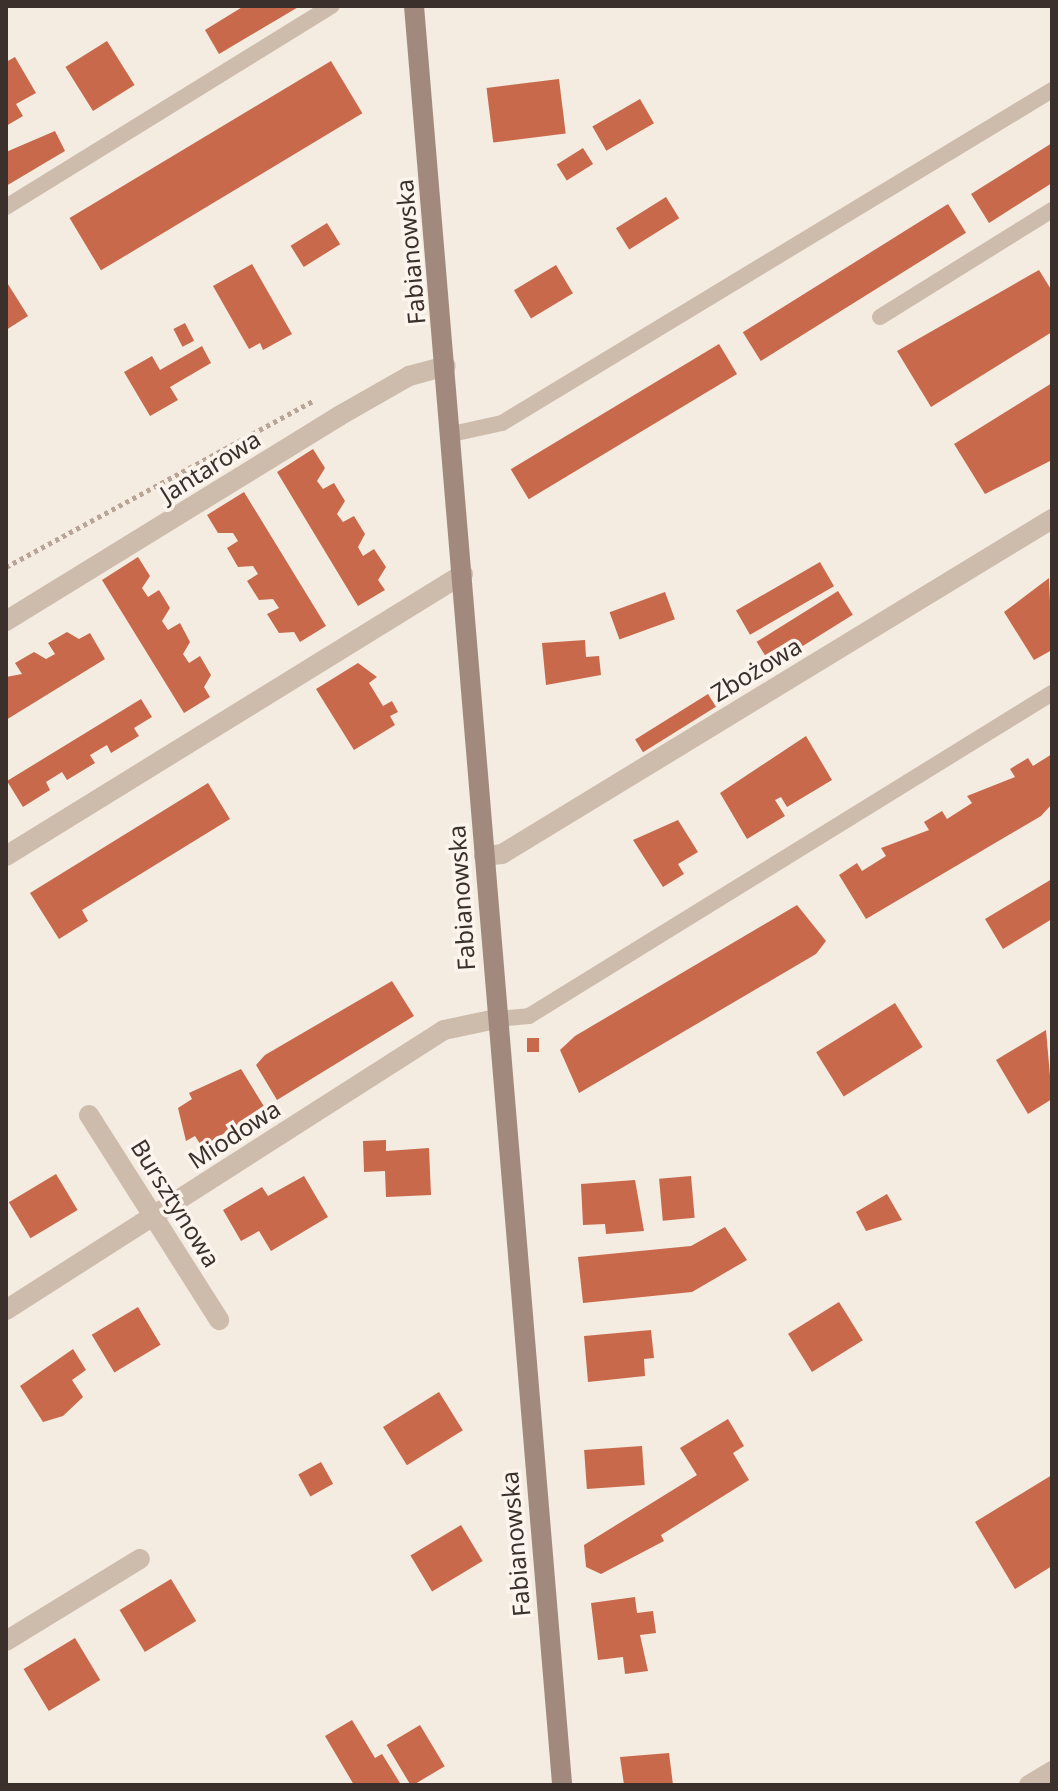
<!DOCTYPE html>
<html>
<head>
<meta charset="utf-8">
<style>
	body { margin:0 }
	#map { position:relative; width:1058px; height:1791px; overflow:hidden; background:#f4ebe1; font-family:"Noto Sans",sans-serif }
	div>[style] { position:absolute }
	.building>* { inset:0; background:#c8694b; transform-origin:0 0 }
	.path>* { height:5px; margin-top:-2.5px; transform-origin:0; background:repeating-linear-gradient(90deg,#b9a596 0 4px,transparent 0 8px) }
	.lane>* { height:16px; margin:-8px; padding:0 8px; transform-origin:8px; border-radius:8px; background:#cdbbac }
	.street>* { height:20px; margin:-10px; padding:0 10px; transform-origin:10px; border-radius:10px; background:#cdbbac }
	.secondary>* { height:20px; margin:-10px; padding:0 10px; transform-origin:10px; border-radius:10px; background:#a18a7d }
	span { translate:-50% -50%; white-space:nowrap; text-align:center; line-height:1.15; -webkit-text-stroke:7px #fbf5ee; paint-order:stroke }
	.street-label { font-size:24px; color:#3b302b }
	.frame { position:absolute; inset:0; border:8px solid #3b302b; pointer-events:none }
</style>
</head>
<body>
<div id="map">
	<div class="building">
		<i style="clip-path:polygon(244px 6px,300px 6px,219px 54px,205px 30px)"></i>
		<i style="left:107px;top:41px;width:52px;height:49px;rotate:58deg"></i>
		<i style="clip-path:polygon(15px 57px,36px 93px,16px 104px,23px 116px,6px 126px,6px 62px)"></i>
		<i style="left:331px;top:61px;width:61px;height:305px;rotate:59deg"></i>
		<i style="left:559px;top:79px;width:55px;height:73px;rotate:83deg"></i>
		<i style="left:640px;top:99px;width:28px;height:55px;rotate:60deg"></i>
		<i style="clip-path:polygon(55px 131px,65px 151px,6px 186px,6px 152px)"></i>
		<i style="clip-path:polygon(1052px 143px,1052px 183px,989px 223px,971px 194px)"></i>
		<i style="left:583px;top:148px;width:19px;height:31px;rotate:58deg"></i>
		<i style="left:666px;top:197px;width:25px;height:59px;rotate:58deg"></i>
		<i style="left:948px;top:204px;width:34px;height:242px;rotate:58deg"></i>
		<i style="left:327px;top:223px;width:25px;height:43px;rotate:58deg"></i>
		<i style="clip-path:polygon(252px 264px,292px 334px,263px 350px,260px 343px,249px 349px,213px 286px)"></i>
		<i style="left:556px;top:265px;width:33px;height:49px;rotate:59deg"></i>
		<i style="clip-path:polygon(1039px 270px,1052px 291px,1052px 332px,931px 407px,897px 351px)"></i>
		<i style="clip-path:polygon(6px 281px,28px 316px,6px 330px)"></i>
		<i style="left:185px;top:323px;width:20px;height:13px;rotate:63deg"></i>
		<i style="left:719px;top:344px;width:35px;height:243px;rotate:59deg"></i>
		<i style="clip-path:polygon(202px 346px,211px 363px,170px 387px,178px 400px,150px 416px,124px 372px,152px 356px,160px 370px)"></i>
		<i style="clip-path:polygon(1052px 383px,1052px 460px,985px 494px,954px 444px)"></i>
		<i style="clip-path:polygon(313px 449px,325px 468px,317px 481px,323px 489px,334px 483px,345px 501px,337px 514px,343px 522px,354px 516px,365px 534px,358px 547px,363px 556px,374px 549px,386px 567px,378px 580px,385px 590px,358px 606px,277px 472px)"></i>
		<i style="clip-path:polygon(244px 492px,326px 626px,300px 642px,294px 632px,279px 633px,267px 614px,279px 608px,273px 599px,259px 600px,247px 581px,258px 574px,253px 566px,238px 567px,227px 548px,238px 541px,233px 533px,218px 533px,207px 515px)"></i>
		<i style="clip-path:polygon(138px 557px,150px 576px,142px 588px,148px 597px,159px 590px,170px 608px,162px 621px,168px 630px,180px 623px,190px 642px,183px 654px,189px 663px,200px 656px,211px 675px,204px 687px,210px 697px,184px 713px,102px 580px)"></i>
		<i style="left:820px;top:562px;width:28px;height:97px;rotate:60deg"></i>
		<i style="clip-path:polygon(1049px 578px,1052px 650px,1034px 660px,1004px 612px)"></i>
		<i style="left:838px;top:591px;width:28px;height:96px;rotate:58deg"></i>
		<i style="left:665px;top:592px;width:29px;height:59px;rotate:70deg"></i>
		<i style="clip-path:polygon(67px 632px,79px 639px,90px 633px,105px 659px,6px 720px,6px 677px,22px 674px,15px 663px,34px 652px,46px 659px,55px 654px,48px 643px)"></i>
		<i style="clip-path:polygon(585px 640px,586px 657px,599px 656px,601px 675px,546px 685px,542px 643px)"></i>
		<i style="clip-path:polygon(358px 663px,377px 677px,369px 683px,383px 706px,392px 701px,398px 712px,390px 716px,395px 725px,354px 750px,316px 689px)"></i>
		<i style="left:708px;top:694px;width:15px;height:86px;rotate:58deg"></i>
		<i style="clip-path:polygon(141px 699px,152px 717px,134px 728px,139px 736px,111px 753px,107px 745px,90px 755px,95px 763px,67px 780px,62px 772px,46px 782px,50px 790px,23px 807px,7px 781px)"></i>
		<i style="clip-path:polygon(806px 736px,832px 780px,787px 807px,781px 797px,775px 800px,785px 816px,747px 839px,720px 793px)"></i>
		<i style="clip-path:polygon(1052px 754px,1052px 804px,1041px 816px,866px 919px,839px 875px,857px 863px,862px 871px,886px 856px,881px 848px,929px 830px,924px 822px,942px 811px,947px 819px,972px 803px,967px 796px,1015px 777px,1010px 769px,1028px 758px,1033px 766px)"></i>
		<i style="clip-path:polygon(208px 783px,230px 819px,82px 910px,88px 921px,59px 939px,30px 893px)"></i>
		<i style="clip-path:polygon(678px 820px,698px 852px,678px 864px,684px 874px,663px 887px,633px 840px)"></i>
		<i style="clip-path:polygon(1052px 879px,1052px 919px,1003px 949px,985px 919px)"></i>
		<i style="clip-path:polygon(797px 905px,826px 941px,816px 954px,579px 1093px,560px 1050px,575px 1036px)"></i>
		<i style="clip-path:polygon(392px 981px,414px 1016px,277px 1100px,256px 1065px,265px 1055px)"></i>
		<i style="left:895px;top:1003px;width:52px;height:93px;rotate:58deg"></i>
		<i style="clip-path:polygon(1046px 1030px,1052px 1099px,1028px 1114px,996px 1060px)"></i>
		<i style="left:527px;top:1038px;width:12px;height:14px"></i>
		<i style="clip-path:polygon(241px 1069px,265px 1108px,202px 1147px,195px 1136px,186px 1141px,178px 1108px,192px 1099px,189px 1093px)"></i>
		<i style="clip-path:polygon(386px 1140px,386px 1151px,429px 1148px,431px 1195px,386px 1197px,385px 1171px,364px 1172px,363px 1141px)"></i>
		<i style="left:56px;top:1174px;width:42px;height:55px;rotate:59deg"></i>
		<i style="clip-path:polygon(304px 1176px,328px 1217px,271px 1251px,259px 1231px,241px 1241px,223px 1210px,262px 1187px,268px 1196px)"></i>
		<i style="left:691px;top:1176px;width:42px;height:32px;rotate:85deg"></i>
		<i style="clip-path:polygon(635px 1180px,644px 1231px,606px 1234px,605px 1224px,583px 1225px,581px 1184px)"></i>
		<i style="clip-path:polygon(887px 1194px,902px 1220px,866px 1231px,856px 1212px)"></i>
		<i style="clip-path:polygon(725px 1227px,747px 1260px,692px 1292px,583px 1303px,578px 1257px,691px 1246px)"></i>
		<i style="left:839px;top:1302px;width:45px;height:60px;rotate:58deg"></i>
		<i style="left:138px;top:1307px;width:44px;height:54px;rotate:59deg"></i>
		<i style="clip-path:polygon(651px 1330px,654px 1358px,644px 1359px,645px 1376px,588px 1382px,584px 1336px)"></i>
		<i style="clip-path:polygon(73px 1349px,86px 1370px,72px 1380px,83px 1397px,63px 1416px,43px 1422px,20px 1386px)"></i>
		<i style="left:439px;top:1392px;width:45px;height:66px;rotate:58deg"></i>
		<i style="clip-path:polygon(728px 1419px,744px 1446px,733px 1453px,749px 1480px,661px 1535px,664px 1541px,601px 1574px,586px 1567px,584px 1545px,697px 1475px,680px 1448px)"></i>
		<i style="left:642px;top:1446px;width:39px;height:58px;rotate:86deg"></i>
		<i style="left:321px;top:1462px;width:25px;height:26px;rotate:61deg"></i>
		<i style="clip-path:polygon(1052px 1475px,1052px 1566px,1015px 1589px,975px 1522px)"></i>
		<i style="left:461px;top:1525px;width:42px;height:59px;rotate:59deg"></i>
		<i style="left:171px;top:1579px;width:49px;height:60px;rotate:59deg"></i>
		<i style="clip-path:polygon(635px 1597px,637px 1613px,653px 1611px,656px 1633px,640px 1635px,648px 1671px,625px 1674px,623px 1657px,598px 1660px,591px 1603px)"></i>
		<i style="left:75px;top:1638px;width:49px;height:60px;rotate:59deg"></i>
		<i style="clip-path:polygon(352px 1720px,375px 1758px,382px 1754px,400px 1783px,354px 1785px,325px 1736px)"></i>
		<i style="left:420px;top:1725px;width:48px;height:39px;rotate:59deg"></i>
		<i style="clip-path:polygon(669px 1753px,673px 1785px,624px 1785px,620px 1757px)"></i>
	</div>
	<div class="path">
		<i style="left:6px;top:567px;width:351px;rotate:-28.4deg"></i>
	</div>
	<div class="lane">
		<i style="left:6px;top:207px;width:383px;rotate:-31.7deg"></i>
		<i style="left:880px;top:317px;width:203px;rotate:-31.9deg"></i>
		<i style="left:452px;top:434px;width:51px;rotate:-12.4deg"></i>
		<i style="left:502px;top:423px;width:643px;rotate:-31.19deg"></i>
		<i style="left:496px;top:1019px;width:33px;rotate:-5deg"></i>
		<i style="left:529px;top:1016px;width:615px;rotate:-31.7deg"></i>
	</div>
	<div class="street">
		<i style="left:6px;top:621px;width:391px;rotate:-31.6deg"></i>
		<i style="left:339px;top:416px;width:81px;rotate:-29.7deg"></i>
		<i style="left:409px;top:376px;width:38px;rotate:-15deg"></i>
		<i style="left:6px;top:856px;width:537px;rotate:-31.68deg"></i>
		<i style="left:484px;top:856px;width:18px;rotate:-6deg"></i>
		<i style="left:502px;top:854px;width:644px;rotate:-31.35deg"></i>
		<i style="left:89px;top:1115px;width:243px;rotate:57.6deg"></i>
		<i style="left:6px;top:1310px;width:520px;rotate:-32.59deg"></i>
		<i style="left:444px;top:1030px;width:53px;rotate:-11.9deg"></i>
		<i style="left:6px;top:1641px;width:157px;rotate:-31.5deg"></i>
		<i style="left:1029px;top:1785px;width:27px;rotate:-31deg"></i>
	</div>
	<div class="secondary">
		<i style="left:414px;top:6px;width:1785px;rotate:85.24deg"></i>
	</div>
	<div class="street-label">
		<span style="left:410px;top:252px;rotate:-95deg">Fabianowska</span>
		<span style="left:210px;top:466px;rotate:-32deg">Jantarowa</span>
		<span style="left:756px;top:669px;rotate:-31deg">Zbożowa</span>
		<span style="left:461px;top:898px;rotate:-94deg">Fabianowska</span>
		<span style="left:234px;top:1134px;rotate:-33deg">Miodowa</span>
		<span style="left:176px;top:1203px;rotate:58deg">Bursztynowa</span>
		<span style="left:515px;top:1544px;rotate:-95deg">Fabianowska</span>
	</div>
	<div class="frame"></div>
</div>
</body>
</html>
